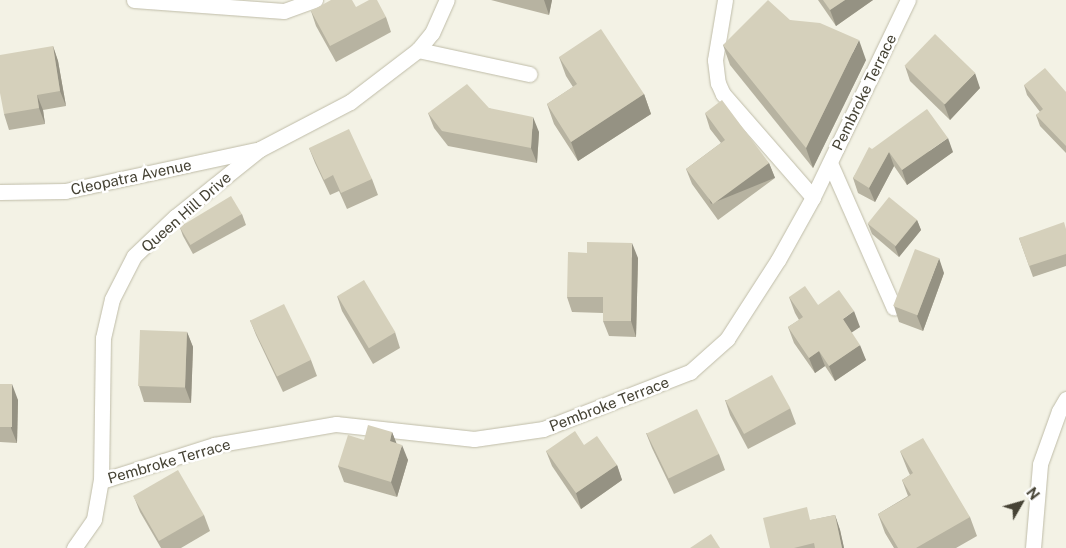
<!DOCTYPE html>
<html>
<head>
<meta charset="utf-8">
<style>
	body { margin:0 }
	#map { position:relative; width:1066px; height:548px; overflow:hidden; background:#f3f2e5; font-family:"Public Sans",sans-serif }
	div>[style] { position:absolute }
	.roads { filter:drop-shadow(0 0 1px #bfbca8) drop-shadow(0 0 1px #bfbca8) }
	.minor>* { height:15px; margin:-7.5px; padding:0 7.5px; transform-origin:7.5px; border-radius:7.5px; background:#fff }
	.wall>* { inset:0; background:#b7b3a1 }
	.shaded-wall>* { inset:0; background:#959283; transform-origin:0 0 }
	.building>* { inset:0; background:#d5d0bb; transform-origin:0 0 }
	span { translate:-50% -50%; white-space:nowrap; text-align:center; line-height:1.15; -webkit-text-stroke:5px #fff; paint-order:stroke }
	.street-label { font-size:15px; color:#464335 }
	.north { position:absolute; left:996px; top:478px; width:50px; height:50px; -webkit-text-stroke:4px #fff; paint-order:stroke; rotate:52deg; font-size:14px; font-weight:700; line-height:20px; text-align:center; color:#464335 }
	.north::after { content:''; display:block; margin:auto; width:18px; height:22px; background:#464335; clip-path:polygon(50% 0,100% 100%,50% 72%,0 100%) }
</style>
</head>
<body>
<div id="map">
	<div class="roads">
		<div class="minor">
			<i style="left:134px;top:0;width:150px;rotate:4.2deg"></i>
			<i style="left:284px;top:11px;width:33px;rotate:-20deg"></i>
			<i style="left:725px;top:0;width:61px;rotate:99.5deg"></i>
			<i style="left:715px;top:60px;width:23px;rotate:83deg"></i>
			<i style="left:718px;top:83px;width:12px;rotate:66deg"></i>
			<i style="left:723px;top:94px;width:137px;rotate:48.9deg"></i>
			<i style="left:418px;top:50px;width:114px;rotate:12.2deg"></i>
			<i style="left:830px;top:163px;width:158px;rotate:66.2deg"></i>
			<i style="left:0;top:192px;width:65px;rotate:-0.9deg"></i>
			<i style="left:65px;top:191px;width:195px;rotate:-12.1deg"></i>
			<i style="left:101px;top:481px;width:119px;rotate:-17.7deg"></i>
			<i style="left:214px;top:445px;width:124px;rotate:-9.8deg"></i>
			<i style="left:336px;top:424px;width:139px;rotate:6.2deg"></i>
			<i style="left:474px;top:439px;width:70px;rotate:-8.2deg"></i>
			<i style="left:543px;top:429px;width:158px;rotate:-21.2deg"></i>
			<i style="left:690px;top:372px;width:50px;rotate:-41.7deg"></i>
			<i style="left:727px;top:339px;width:94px;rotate:-57.2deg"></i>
			<i style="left:778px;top:260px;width:72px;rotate:-60.9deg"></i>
			<i style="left:813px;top:197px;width:219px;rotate:-64.3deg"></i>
			<i style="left:74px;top:548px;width:35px;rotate:-55deg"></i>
			<i style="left:94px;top:519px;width:39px;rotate:-80deg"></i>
			<i style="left:101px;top:481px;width:143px;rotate:-89.2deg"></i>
			<i style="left:103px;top:338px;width:40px;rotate:-77deg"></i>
			<i style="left:112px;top:299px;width:48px;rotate:-62.9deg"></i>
			<i style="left:134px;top:256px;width:57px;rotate:-43.6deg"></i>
			<i style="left:175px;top:217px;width:109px;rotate:-38.7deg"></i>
			<i style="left:260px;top:149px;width:102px;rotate:-27.6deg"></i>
			<i style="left:350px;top:102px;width:86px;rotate:-37.4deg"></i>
			<i style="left:418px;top:50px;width:22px;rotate:-51deg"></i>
			<i style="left:432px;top:33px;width:36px;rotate:-66deg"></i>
			<i style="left:1033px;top:548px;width:84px;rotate:-85.2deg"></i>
			<i style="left:1040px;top:464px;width:56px;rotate:-70.3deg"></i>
			<i style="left:1059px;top:411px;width:14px;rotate:-60deg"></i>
		</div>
	</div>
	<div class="wall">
		<i style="clip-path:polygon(491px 0,552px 0,549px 15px)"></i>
		<i style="clip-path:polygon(818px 0,873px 0,836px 26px)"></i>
		<i style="clip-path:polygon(356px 7px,386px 17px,391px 32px,336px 62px,316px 26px,311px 11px)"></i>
		<i style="clip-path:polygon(790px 20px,866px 60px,813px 168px,730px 65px,723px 45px)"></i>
		<i style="clip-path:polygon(53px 46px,58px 61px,66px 106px,43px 110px,45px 124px,9px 130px,4px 114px)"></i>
		<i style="clip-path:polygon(559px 57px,644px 94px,651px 114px,578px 161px,554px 124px,547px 104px,573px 87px,566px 76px)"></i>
		<i style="clip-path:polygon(905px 66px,980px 88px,950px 120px,910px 81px)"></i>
		<i style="clip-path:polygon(1024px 85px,1066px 92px,1066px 153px,1040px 126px,1036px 115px,1040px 112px,1027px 95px)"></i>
		<i style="clip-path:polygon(489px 108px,539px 132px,537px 163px,448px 146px,434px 128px,428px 113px)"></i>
		<i style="clip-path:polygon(705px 113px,769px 163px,775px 178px,718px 220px,692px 184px,686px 169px,721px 143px,710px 129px)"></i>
		<i style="clip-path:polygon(309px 148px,372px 179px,378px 195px,347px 209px,339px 191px,330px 195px,315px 163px)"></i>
		<i style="clip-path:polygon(872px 149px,953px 152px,907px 185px,894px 166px,875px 202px,858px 193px,853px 178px)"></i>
		<i style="clip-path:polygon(242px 214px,246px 225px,193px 254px,183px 236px,179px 225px)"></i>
		<i style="clip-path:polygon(917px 220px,921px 230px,899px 257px,872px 234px,868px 224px)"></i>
		<i style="clip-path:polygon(1066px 229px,1066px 266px,1033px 277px,1019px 238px)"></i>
		<i style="clip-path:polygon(587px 253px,638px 258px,636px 337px,609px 336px,603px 321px,603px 313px,572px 312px,567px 297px)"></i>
		<i style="clip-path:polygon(944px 273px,923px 331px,899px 322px,894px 306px)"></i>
		<i style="clip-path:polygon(337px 296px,395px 332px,400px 348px,373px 364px,342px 311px)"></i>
		<i style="clip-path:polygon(789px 297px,818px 305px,860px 327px,851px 332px,866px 360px,835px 381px,825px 366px,815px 373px,794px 343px,788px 327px,799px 320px,795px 313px)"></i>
		<i style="clip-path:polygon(250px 320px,311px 360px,317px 376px,283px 392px,256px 335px)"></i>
		<i style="clip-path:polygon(187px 332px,193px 347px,191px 403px,144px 402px,139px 386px)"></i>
		<i style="clip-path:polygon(0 384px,18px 400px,17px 443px,0 442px)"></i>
		<i style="clip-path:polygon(725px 400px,790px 408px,796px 424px,748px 449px,730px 415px)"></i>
		<i style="clip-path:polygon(392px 432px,396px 443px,408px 460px,397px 497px,344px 482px,338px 466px,364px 440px)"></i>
		<i style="clip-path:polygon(646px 433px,719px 454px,725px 470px,674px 494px,652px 448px)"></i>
		<i style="clip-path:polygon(584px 445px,617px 465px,622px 480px,581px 509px,552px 466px,546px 451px)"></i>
		<i style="clip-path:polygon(900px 451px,970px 517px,977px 536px,956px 548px,894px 548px,885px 533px,878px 514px,908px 496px,902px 480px,910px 475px,908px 471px)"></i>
		<i style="clip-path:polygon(134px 497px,204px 515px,210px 531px,181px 548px,161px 548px,140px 512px)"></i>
		<i style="clip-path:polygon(835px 515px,840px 530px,844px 548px,770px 548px,811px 520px)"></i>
	</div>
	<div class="shaded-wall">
		<i style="clip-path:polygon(544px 0,552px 0,549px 15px)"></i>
		<i style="clip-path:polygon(845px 0,873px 0,836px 26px,830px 10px)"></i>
		<i style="clip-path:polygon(859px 40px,866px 60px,813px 168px,806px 148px)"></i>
		<i style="clip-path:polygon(53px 46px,58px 61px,66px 106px,60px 91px)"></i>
		<i style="clip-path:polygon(975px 73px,980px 88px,950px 120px,944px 104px)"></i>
		<i style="clip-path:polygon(644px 94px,651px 114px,578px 161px,571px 142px)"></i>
		<i style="clip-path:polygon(37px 95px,43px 110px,45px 124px,39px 108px)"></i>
		<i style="clip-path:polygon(533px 117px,539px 132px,537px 163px,531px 148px)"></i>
		<i style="clip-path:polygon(948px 138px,953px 152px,907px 185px,902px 170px)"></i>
		<i style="clip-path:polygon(889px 152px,894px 166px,875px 202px,869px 188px)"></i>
		<i style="left:769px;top:163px;width:16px;height:69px;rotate:68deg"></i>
		<i style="clip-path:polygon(917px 220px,921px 230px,899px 257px,895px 247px)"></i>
		<i style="clip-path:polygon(632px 243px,638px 258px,636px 337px,631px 321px)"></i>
		<i style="clip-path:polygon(939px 258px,944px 273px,923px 331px,917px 316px)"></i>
		<i style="clip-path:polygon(854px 311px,860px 327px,848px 335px,843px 319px)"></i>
		<i style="clip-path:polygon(187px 332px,193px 347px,191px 403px,185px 387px)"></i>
		<i style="clip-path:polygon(860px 345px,866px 360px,835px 381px,829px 366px)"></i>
		<i style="clip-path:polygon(819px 351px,825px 366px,815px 373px,809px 358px)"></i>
		<i style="clip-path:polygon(12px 384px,18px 400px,17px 443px,11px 428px)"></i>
		<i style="clip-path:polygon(392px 432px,398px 447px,390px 441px)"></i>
		<i style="clip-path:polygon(402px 445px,408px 460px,397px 497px,391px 482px)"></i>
		<i style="clip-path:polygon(617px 465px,622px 480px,581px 509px,576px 493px)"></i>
		<i style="clip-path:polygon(835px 515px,840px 530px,844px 548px,842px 548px)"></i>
	</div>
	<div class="building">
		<i style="clip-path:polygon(331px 0,352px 0,356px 7px,369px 0,377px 0,386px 17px,330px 46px,311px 11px)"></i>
		<i style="clip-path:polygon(768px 0,790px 20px,820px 23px,859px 40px,806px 148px,723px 45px)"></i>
		<i style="clip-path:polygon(823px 0,845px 0,830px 10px)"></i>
		<i style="clip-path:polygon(601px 29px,644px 94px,571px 142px,547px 104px,577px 84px,559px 57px)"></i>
		<i style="left:935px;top:34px;width:56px;height:44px;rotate:44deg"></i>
		<i style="clip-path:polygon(53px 46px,60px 91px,37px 95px,39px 108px,4px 114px,0 93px,0 55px)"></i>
		<i style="clip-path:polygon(1045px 68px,1066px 92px,1066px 146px,1036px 115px,1043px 109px,1024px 85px)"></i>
		<i style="clip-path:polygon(467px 84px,489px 108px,533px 117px,531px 148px,442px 131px,428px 113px)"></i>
		<i style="clip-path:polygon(722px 100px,769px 163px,713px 204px,686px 169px,725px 140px,705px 113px)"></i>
		<i style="clip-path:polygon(927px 109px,948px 138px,902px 170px,889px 152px,869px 188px,853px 178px,869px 147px,872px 149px)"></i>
		<i style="clip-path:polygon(349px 129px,372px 179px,341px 193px,333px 175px,324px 180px,309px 148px)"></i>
		<i style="left:231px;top:196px;width:21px;height:60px;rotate:59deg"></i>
		<i style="left:889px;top:197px;width:36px;height:34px;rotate:39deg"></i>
		<i style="clip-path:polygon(1064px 222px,1066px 229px,1066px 254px,1029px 266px,1019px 238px)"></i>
		<i style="clip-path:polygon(587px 242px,632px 243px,631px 321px,603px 321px,603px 297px,567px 297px,568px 252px,587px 253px)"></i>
		<i style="left:915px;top:249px;width:26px;height:61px;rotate:21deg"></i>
		<i style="left:364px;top:280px;width:61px;height:31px;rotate:59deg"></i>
		<i style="clip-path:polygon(805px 286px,818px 305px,839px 290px,854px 311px,843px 319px,860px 345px,829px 366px,819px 351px,809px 358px,788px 327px,803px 317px,789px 297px)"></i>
		<i style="left:284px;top:304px;width:62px;height:38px;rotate:64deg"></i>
		<i style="left:140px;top:330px;width:47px;height:56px;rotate:2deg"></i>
		<i style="left:772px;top:375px;width:38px;height:53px;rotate:61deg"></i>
		<i style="left:0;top:384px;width:12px;height:43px"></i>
		<i style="left:697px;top:409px;width:50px;height:56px;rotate:64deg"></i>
		<i style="clip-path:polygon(368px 425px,392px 432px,390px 441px,402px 445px,391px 482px,338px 466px,348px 435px,364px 440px)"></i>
		<i style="clip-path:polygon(575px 431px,584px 445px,597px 436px,617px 465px,576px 493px,546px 451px)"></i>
		<i style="clip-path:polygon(923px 438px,970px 517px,916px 548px,898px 548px,878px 514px,911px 495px,902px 480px,913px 473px,900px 451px)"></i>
		<i style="left:178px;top:470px;width:52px;height:52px;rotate:60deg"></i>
		<i style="clip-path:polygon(807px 507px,810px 520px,835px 515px,842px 548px,815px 548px,814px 543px,794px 548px,770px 548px,763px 518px)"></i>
		<i style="clip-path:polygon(711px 534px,720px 548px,690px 548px)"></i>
	</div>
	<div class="street-label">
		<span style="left:864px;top:92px;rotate:-64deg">Pembroke Terrace</span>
		<span style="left:131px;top:177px;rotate:-12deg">Cleopatra Avenue</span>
		<span style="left:186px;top:212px;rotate:-41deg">Queen Hill Drive</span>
		<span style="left:609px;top:404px;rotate:-21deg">Pembroke Terrace</span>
		<span style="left:169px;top:461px;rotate:-16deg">Pembroke Terrace</span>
	</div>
	<div class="north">N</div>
</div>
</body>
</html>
